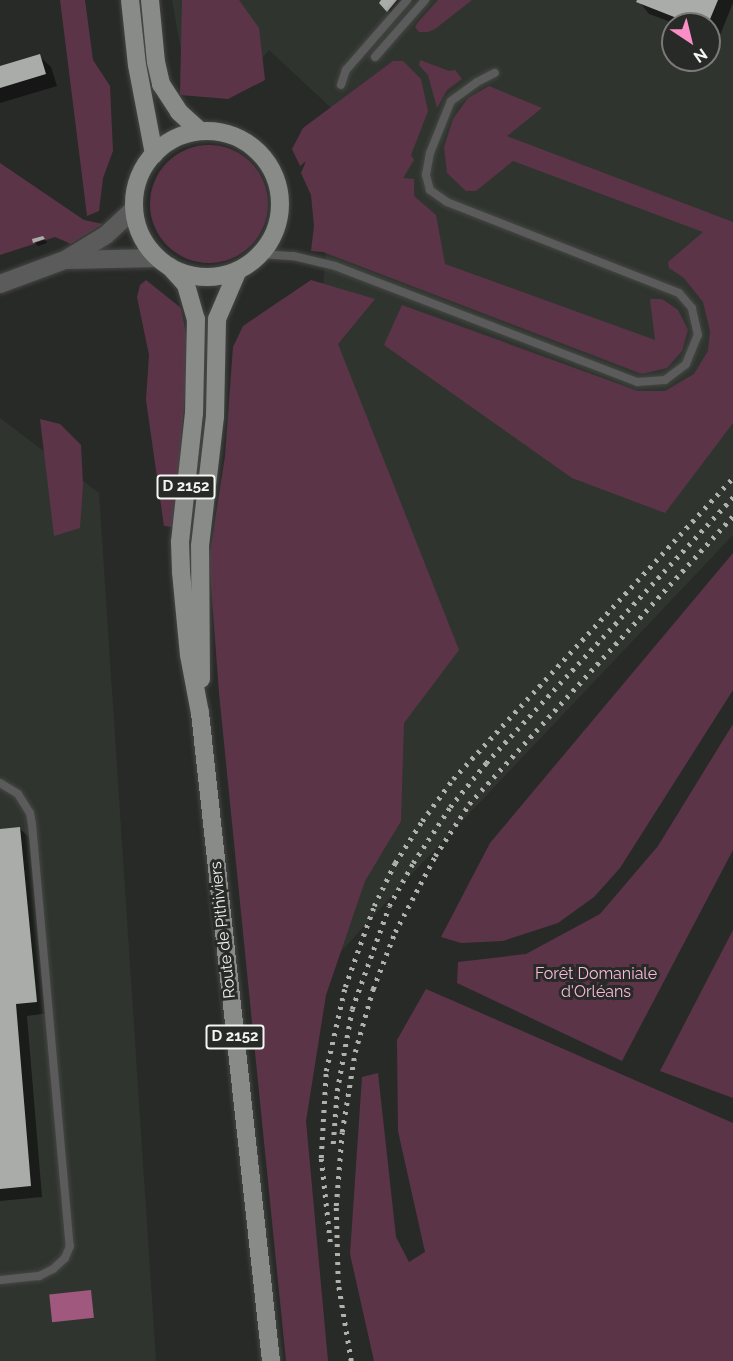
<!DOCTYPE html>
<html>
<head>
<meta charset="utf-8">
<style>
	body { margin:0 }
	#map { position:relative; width:733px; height:1361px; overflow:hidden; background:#282a28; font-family:Raleway,sans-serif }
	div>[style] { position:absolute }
	.built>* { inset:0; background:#2f352e }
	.green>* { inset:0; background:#5c3448 }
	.round { border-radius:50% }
	.water>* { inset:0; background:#a1587e; transform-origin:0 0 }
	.shadow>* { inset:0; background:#0007 }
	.building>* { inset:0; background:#aaacaa }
	.roads { filter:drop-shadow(0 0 2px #454644) drop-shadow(0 0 2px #454644) }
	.service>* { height:8px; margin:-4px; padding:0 4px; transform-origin:4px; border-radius:4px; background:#5a5b5a }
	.tertiary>* { height:18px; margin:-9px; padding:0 9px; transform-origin:9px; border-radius:9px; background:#5a5b5a }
	.primary>* { height:18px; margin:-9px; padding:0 9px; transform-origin:9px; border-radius:9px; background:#898b89 }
	.primary>.ring { margin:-9px; padding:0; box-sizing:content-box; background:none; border:18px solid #898b89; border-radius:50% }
	.rail>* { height:4.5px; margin-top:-2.25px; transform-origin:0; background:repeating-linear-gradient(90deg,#b0b1af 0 3px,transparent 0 9px) }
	span { translate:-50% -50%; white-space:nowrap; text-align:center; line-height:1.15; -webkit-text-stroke:6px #282a28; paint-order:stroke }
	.shield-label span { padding:2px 4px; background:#282a28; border:2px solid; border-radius:4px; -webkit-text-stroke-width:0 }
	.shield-label { font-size:15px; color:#f4f5f3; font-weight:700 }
	.street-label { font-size:16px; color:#f4f5f3 }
	.park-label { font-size:16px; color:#f9bad9 }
	.north { position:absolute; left:661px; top:12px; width:60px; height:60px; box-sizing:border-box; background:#282a28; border:2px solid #7a7b79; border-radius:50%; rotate:145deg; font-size:16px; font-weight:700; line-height:24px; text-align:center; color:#f4f5f3 }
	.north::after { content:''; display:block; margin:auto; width:21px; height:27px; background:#fa8fc7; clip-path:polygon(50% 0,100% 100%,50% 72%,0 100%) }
</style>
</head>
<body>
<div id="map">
	<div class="built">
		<i style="clip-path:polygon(evenodd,172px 0,733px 0,733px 535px,409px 877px,262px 1038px,330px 201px,311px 157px,342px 118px,269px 50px,232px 93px,188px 90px,172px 0,673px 24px,709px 24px,709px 60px,673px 60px,673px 24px)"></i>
		<i style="clip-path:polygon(0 418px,99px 493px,156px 1361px,0 1361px)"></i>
	</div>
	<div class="green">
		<i style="clip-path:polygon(60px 0,85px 0,93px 60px,110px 86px,113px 151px,103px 178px,99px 211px,87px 216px)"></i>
		<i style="clip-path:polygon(182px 0,239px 0,259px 28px,265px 80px,228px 99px,180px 95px)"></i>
		<i style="clip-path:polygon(438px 0,472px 0,435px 29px,428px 32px,419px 32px,415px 27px,419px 21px)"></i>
		<i style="clip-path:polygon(420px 60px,449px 71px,455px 70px,462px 79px,447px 90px,437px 108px,428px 75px,419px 65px)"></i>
		<i style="clip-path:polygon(393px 61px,403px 61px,421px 79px,428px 111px,411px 155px,414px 160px,403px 178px,414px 179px,414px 196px,436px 215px,445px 264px,655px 340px,650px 299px,662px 299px,678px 310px,688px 330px,682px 351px,667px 368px,642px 374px,323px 252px,311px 251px,314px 226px,311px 195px,301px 173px,306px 161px,300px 166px,292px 149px,303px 128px)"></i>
		<i style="clip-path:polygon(489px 86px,542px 108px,507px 136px,733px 222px,733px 423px,665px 513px,572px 478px,384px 345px,402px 305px,638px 391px,665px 391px,694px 374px,708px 351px,710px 331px,703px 302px,684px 278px,669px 268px,668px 262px,703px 232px,513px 161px,476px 191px,466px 191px,447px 173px,444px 147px,453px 119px,468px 98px)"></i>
		<i class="round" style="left:150px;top:145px;width:118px;height:118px"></i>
		<i style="clip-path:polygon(0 163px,84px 220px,103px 224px,71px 244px,55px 237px,0 255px)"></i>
		<i style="clip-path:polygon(146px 280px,181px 308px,189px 349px,174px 527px,164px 526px,146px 400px,149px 355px,137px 297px,140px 285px)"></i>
		<i style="clip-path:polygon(311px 280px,375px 299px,338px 344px,459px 650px,404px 723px,401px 821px,365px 881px,326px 995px,306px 1121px,328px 1361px,286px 1361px,219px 693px,209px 559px,225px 456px,233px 347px,243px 326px)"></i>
		<i style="clip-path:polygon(40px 419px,60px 424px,81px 445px,83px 484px,80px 528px,54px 536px)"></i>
		<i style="clip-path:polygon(733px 553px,733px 690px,620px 868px,594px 897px,558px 923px,503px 941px,461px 943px,441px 937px,490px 843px)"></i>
		<i style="clip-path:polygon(733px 724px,733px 850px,622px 1061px,457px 983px,458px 962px,526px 954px,600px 914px,658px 846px)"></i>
		<i style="clip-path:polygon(733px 930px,733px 1098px,660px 1071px)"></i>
		<i style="clip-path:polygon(426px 989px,733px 1123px,733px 1361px,374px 1361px,350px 1254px,362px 1077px,378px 1073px,396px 1237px,409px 1262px,425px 1252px,398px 1131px,397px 1040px)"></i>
	</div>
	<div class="water">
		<i style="left:91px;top:1290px;width:28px;height:42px;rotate:84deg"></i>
	</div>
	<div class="shadow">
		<i style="clip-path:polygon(383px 0,404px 0,392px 14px,381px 3px)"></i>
		<i style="clip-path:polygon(638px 0,733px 0,733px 3px,718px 40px,709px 37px,709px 24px,676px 24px,649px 14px)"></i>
		<i style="clip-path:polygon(39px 56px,51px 67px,57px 86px,0 103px,0 68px)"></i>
		<i style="clip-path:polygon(43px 237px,47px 243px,38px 246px,34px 242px)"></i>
		<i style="clip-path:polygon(20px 829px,32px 840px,49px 1013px,27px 1016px,42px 1197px,0 1201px,0 831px)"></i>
	</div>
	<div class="building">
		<i style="clip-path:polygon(381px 0,397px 0,387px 12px,379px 3px)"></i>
		<i style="clip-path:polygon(637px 0,718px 0,708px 24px,692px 24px,636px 2px)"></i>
		<i style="clip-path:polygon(40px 54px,46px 74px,0 88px,0 66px)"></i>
		<i style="clip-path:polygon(43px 236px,45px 239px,33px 243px,32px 239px)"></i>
		<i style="clip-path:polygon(20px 827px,37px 1002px,16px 1004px,31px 1186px,0 1189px,0 829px)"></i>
	</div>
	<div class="roads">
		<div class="service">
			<i style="left:375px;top:57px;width:76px;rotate:-48.7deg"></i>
			<i style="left:341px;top:85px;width:16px;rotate:-72deg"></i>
			<i style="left:346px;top:70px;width:93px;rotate:-48.9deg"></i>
			<i style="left:261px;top:254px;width:32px;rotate:4deg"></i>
			<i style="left:293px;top:256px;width:43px;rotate:13.4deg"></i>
			<i style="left:335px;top:266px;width:324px;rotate:21deg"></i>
			<i style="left:637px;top:382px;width:28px;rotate:-4deg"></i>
			<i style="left:665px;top:380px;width:26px;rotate:-37deg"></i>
			<i style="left:686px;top:364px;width:31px;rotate:-68deg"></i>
			<i style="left:698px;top:335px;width:28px;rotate:-103deg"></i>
			<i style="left:692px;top:308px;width:20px;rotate:-131deg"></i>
			<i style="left:679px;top:293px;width:249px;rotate:-158.6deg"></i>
			<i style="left:447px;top:202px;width:21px;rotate:-145deg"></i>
			<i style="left:430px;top:190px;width:16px;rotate:-105deg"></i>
			<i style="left:426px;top:175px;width:22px;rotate:-80deg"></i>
			<i style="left:430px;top:153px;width:56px;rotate:-68deg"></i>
			<i style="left:451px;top:101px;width:32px;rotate:-36deg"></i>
			<i style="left:477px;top:82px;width:20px;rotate:-27deg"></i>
			<i style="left:0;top:783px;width:21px;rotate:31deg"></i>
			<i style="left:18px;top:794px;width:22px;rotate:58deg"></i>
			<i style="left:30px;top:813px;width:11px;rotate:80deg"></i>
			<i style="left:32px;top:824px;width:424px;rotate:84.9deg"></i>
			<i style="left:70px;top:1246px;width:13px;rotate:113deg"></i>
			<i style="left:65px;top:1258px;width:16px;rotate:137deg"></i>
			<i style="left:53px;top:1269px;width:16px;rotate:153deg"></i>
			<i style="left:39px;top:1276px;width:39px;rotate:174deg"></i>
		</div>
		<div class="tertiary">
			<i style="left:67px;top:260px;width:90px;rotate:-1.3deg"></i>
			<i style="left:0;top:284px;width:69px;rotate:-20.3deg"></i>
			<i style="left:65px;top:260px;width:48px;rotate:-31.4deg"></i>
			<i style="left:106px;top:235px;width:38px;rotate:-43deg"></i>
		</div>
		<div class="primary">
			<i style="left:130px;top:0;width:65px;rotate:83.9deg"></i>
			<i style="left:137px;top:65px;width:91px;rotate:79.2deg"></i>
			<i style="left:150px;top:0;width:62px;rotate:84.5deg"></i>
			<i style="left:156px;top:62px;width:23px;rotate:77deg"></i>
			<i style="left:161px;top:84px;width:33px;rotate:57deg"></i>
			<i style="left:179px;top:112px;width:28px;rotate:42deg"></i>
			<i class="ring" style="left:134px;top:131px;width:128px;height:128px"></i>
			<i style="left:170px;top:267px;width:24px;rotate:48deg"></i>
			<i style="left:186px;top:285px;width:35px;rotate:74deg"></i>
			<i style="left:196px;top:319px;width:94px;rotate:91.2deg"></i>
			<i style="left:194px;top:413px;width:130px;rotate:96.2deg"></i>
			<i style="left:180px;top:542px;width:30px;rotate:88deg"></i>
			<i style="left:181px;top:572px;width:83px;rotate:84.5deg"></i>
			<i style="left:189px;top:655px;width:59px;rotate:79.3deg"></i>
			<i style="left:200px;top:713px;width:652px;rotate:83.75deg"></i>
			<i style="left:201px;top:679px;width:133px;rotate:-90.4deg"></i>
			<i style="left:200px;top:546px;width:131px;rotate:-83.4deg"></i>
			<i style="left:215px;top:416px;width:97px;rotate:-88.8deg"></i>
			<i style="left:217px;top:319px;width:53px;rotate:-66.8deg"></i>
		</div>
	</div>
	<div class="rail">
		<i style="left:333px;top:1144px;width:53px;rotate:-85.7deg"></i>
		<i style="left:337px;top:1091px;width:83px;rotate:-79.6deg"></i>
		<i style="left:352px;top:1009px;width:109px;rotate:-70.2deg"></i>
		<i style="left:389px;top:906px;width:49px;rotate:-60.8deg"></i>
		<i style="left:413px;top:863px;width:67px;rotate:-56.5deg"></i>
		<i style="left:450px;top:807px;width:57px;rotate:-50.7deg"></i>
		<i style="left:486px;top:763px;width:363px;rotate:-47.1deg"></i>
		<i style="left:330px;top:1242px;width:84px;rotate:-96.1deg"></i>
		<i style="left:321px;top:1158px;width:87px;rotate:-86.7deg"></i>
		<i style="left:326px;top:1071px;width:86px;rotate:-77.3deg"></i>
		<i style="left:345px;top:987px;width:86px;rotate:-70.3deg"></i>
		<i style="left:374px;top:906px;width:48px;rotate:-64deg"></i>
		<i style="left:395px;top:863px;width:50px;rotate:-57.3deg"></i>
		<i style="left:422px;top:821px;width:52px;rotate:-53.6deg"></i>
		<i style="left:453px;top:779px;width:411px;rotate:-47.1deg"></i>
		<i style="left:351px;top:1361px;width:79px;rotate:-99.5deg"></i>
		<i style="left:338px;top:1283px;width:77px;rotate:-91.5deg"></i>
		<i style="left:336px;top:1206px;width:74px;rotate:-85.4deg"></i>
		<i style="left:342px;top:1132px;width:81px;rotate:-80.8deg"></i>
		<i style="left:355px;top:1052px;width:66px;rotate:-74.1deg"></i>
		<i style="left:373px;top:989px;width:61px;rotate:-68.9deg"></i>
		<i style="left:395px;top:932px;width:86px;rotate:-62.2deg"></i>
		<i style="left:435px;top:856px;width:62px;rotate:-56.8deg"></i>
		<i style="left:469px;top:804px;width:391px;rotate:-47.5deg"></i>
	</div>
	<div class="shield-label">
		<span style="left:186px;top:487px">D 2152</span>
		<span style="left:235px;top:1037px">D 2152</span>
	</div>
	<div class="street-label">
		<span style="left:223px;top:930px;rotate:-96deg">Route de Pithiviers</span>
	</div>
	<div class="park-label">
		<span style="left:596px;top:983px">Forêt Domaniale<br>d'Orléans</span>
	</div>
	<div class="north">N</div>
</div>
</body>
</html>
